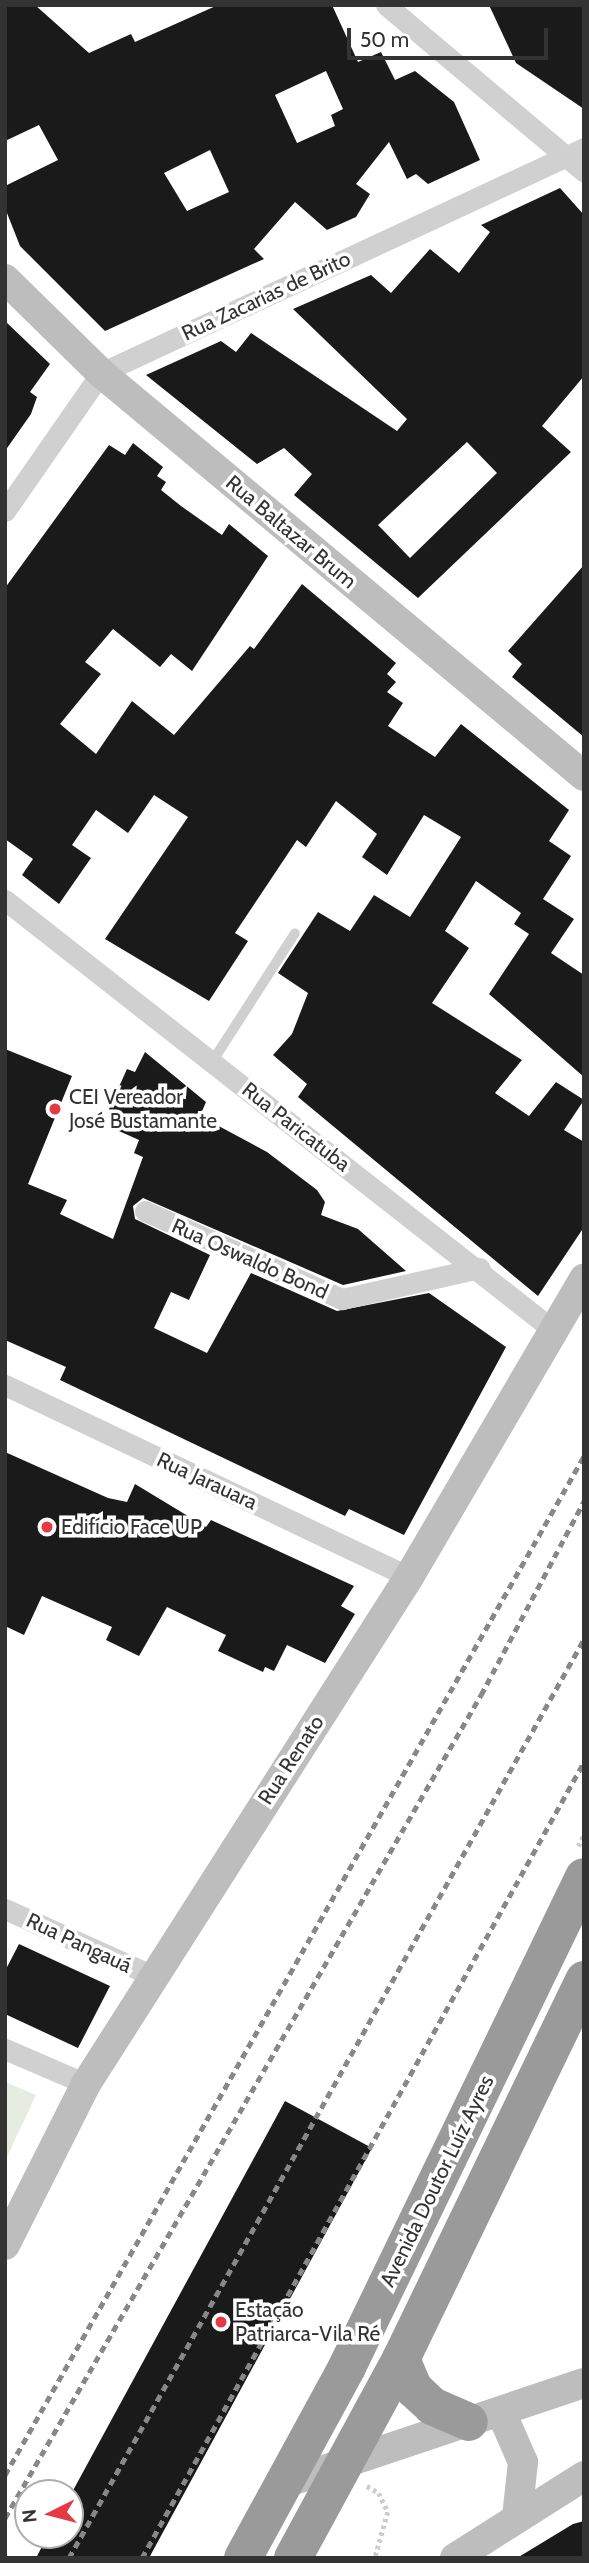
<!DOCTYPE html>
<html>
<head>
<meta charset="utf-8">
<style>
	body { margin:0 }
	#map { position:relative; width:589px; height:2563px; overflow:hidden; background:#fff; font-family:Cabin,sans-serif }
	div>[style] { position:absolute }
	.green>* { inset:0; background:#e6ecdf }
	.building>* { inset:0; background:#1a1a1a }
	.path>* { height:4.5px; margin-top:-2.25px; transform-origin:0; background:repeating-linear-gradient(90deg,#cdcdcd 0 3.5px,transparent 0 7px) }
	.lane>* { height:10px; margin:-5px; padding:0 5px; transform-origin:5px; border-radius:5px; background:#d0d0d0 }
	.street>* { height:21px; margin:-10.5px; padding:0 10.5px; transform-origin:10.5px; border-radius:10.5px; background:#d0d0d0 }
	.secondary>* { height:30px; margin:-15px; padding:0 15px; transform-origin:15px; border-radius:15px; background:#bdbdbd }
	.highway>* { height:38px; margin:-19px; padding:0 19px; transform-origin:19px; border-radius:19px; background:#9a9a9a }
	.rail>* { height:5px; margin-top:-2.5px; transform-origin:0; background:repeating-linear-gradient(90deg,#888 0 7px,transparent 0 12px) }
	.dots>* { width:19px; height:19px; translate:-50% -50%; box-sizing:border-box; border:4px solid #fff; border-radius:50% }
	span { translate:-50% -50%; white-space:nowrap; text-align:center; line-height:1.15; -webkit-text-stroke:7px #fff; paint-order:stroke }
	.street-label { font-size:21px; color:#333 }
	.poi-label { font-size:21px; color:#333 }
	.left { translate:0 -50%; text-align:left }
	.frame { position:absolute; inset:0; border:7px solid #333; pointer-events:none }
	.north { position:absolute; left:14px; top:2479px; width:70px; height:70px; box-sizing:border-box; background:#fff; border:2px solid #adadad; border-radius:50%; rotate:264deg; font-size:19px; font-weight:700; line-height:28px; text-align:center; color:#333 }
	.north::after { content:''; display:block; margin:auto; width:24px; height:32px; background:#e63946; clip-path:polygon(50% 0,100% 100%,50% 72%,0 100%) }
	.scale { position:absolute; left:347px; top:28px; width:201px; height:32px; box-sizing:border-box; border:4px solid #333; border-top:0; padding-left:9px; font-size:21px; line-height:24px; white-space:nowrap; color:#333; -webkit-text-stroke:5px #fff; paint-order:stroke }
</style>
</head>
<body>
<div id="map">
	<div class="green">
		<i style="clip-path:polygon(5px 2082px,36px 2095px,5px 2161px)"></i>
	</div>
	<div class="building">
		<i style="clip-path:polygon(evenodd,5px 5px,35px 5px,89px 53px,131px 34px,135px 42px,218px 5px,332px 5px,358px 62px,381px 52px,395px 80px,415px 71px,454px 102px,480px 160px,428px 184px,416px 174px,407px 179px,389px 142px,356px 184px,370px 194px,356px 217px,327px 230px,295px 202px,254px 249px,264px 259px,105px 331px,20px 246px,5px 208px,5px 186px,58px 160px,39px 125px,5px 141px,5px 5px,326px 71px,343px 109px,331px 115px,335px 126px,297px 143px,275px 95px,326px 71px,5px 5px,210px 150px,229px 192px,187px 211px,164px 173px,210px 150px)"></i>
		<i style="clip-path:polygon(489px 5px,584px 5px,584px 109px,516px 63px)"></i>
		<i style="clip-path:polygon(evenodd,560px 188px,584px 215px,584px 376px,542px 426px,571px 452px,418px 598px,294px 495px,312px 474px,284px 448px,257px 464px,146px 375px,221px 341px,236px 352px,251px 333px,397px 431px,407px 419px,293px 309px,371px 275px,391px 293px,430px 249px,459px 273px,490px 232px,481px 225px,560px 188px,467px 442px,497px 473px,410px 558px,378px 525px,467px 442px)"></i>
		<i style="clip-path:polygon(5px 321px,50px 364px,30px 392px,37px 397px,31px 414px,5px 451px)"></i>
		<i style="clip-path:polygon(133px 443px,163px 467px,157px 476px,166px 482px,161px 490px,181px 506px,222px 535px,229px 524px,268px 556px,192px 671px,171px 654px,160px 667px,113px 629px,85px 662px,101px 674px,60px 724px,96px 754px,132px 701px,174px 735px,250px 646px,254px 649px,302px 584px,396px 663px,387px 674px,396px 682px,387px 692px,403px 703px,388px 726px,435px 757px,461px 724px,569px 810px,549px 841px,571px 856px,543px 899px,574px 919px,551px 953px,584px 975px,584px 1077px,489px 994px,529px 934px,514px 924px,521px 913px,476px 881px,445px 931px,469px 948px,432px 1003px,522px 1060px,495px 1093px,529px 1116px,556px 1082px,584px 1100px,564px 1130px,584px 1142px,584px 1227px,538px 1296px,298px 1097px,307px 1084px,273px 1055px,292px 1034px,308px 993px,278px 973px,318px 912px,350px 931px,374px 895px,410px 917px,461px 837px,424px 815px,387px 875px,362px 857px,377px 834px,336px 801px,306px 847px,297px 840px,235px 933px,248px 941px,209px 1001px,105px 939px,188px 817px,154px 795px,128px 833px,96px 810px,72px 845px,91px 858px,59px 904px,22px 875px,33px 859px,5px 839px,5px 588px,109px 445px,125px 455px)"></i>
		<i style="clip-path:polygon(584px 565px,584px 737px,512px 677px,522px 664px,508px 651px)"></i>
		<i style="clip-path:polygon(5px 1049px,72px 1076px,28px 1184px,67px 1200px,60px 1214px,113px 1239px,143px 1157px,134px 1153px,139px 1140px,110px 1127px,109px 1109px,127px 1069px,135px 1072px,145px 1052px,206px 1102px,200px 1116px,267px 1152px,317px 1190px,325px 1202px,321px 1215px,358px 1229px,406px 1271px,343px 1285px,143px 1198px,133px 1206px,135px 1219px,210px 1255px,189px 1300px,171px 1292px,154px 1328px,207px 1353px,251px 1273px,337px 1311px,429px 1293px,506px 1347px,404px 1535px,349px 1509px,345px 1516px,60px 1380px,66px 1367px,5px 1340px)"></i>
		<i style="clip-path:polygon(5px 1452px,108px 1498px,127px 1502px,135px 1484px,206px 1527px,211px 1520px,354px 1586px,341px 1606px,355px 1614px,325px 1663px,287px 1645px,274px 1671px,265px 1667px,263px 1672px,218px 1651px,226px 1635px,167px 1607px,139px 1656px,106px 1640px,112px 1627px,42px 1596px,24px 1635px,5px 1626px)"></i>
		<i style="clip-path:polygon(19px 1944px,110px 1986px,78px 2048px,5px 2014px,5px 1971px)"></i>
		<i style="clip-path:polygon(285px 2101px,372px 2148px,149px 2558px,36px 2558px,48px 2535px,70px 2535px,70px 2496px)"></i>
		<i style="clip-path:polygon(584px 2521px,584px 2558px,517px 2558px,573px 2524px)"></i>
	</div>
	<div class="path">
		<i style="left:578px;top:1846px;width:13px;rotate:-63deg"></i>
		<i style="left:367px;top:2486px;width:14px;rotate:30deg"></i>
		<i style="left:379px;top:2493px;width:21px;rotate:65deg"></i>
		<i style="left:388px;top:2512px;width:48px;rotate:105.8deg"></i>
	</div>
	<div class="lane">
		<i style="left:212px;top:1062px;width:153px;rotate:-57.2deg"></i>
	</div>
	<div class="street">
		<i style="left:386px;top:5px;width:259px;rotate:40.1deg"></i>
		<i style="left:5px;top:511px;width:168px;rotate:-55.2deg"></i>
		<i style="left:101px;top:373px;width:533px;rotate:-24.98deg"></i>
		<i style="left:5px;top:900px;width:695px;rotate:38.11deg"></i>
		<i style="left:145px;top:1211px;width:216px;rotate:24.1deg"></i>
		<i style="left:342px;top:1299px;width:141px;rotate:-12.7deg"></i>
		<i style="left:5px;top:1385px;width:447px;rotate:25.4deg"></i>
		<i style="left:5px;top:1909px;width:162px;rotate:24.4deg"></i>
		<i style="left:5px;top:2049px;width:88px;rotate:23.4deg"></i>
	</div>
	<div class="secondary">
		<i style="left:5px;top:279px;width:134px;rotate:44.4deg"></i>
		<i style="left:101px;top:373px;width:629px;rotate:39.84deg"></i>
		<i style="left:5px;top:2245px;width:180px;rotate:-63.3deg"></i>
		<i style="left:86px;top:2084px;width:601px;rotate:-57.5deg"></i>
		<i style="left:409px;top:1577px;width:346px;rotate:-59.6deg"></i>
		<i style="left:501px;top:2412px;width:55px;rotate:66.3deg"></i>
		<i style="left:523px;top:2462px;width:55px;rotate:96.2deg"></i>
		<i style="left:285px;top:2483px;width:315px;rotate:-18.5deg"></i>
		<i style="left:455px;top:2558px;width:153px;rotate:-32.4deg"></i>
	</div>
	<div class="highway">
		<i style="left:401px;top:2359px;width:33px;rotate:67deg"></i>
		<i style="left:414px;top:2389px;width:25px;rotate:43deg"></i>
		<i style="left:432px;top:2406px;width:40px;rotate:23.4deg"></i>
		<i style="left:243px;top:2558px;width:217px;rotate:-61.4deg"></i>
		<i style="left:347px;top:2367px;width:544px;rotate:-64.19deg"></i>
		<i style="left:293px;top:2558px;width:226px;rotate:-61.5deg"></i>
		<i style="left:401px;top:2359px;width:421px;rotate:-64.2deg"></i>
	</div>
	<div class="rail">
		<i style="left:5px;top:2475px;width:1172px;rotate:-60.39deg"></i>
		<i style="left:5px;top:2518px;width:951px;rotate:-59.96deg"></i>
		<i style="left:481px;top:1695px;width:220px;rotate:-62deg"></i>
		<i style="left:69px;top:2558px;width:1053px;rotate:-60.73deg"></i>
		<i style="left:142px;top:2558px;width:910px;rotate:-60.96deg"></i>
	</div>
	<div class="dots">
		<i style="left:55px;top:1109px;background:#e63946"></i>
		<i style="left:47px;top:1527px;background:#e63946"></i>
		<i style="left:221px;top:2322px;background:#e63946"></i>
	</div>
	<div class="street-label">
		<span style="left:266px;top:296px;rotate:-25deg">Rua Zacarias de Brito</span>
		<span style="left:291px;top:532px;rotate:40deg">Rua Baltazar Brum</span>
		<span style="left:296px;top:1127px;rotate:38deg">Rua Paricatuba</span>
		<span style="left:250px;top:1259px;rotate:24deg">Rua Oswaldo Bond</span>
		<span style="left:207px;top:1481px;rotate:25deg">Rua Jarauara</span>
		<span style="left:291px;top:1760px;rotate:-57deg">Rua Renato</span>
		<span style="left:79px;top:1943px;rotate:25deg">Rua Pangauá</span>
		<span style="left:437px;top:2181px;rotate:-64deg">Avenida Doutor Luíz Ayres</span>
	</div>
	<div class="poi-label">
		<span class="left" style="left:69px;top:1109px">CEI Vereador<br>José Bustamante</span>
		<span class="left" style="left:61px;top:1527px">Edifício Face UP</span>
		<span class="left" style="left:235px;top:2322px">Estação<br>Patriarca-Vila Ré</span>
	</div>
	<div class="frame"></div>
	<div class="north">N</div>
	<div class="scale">50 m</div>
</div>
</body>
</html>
